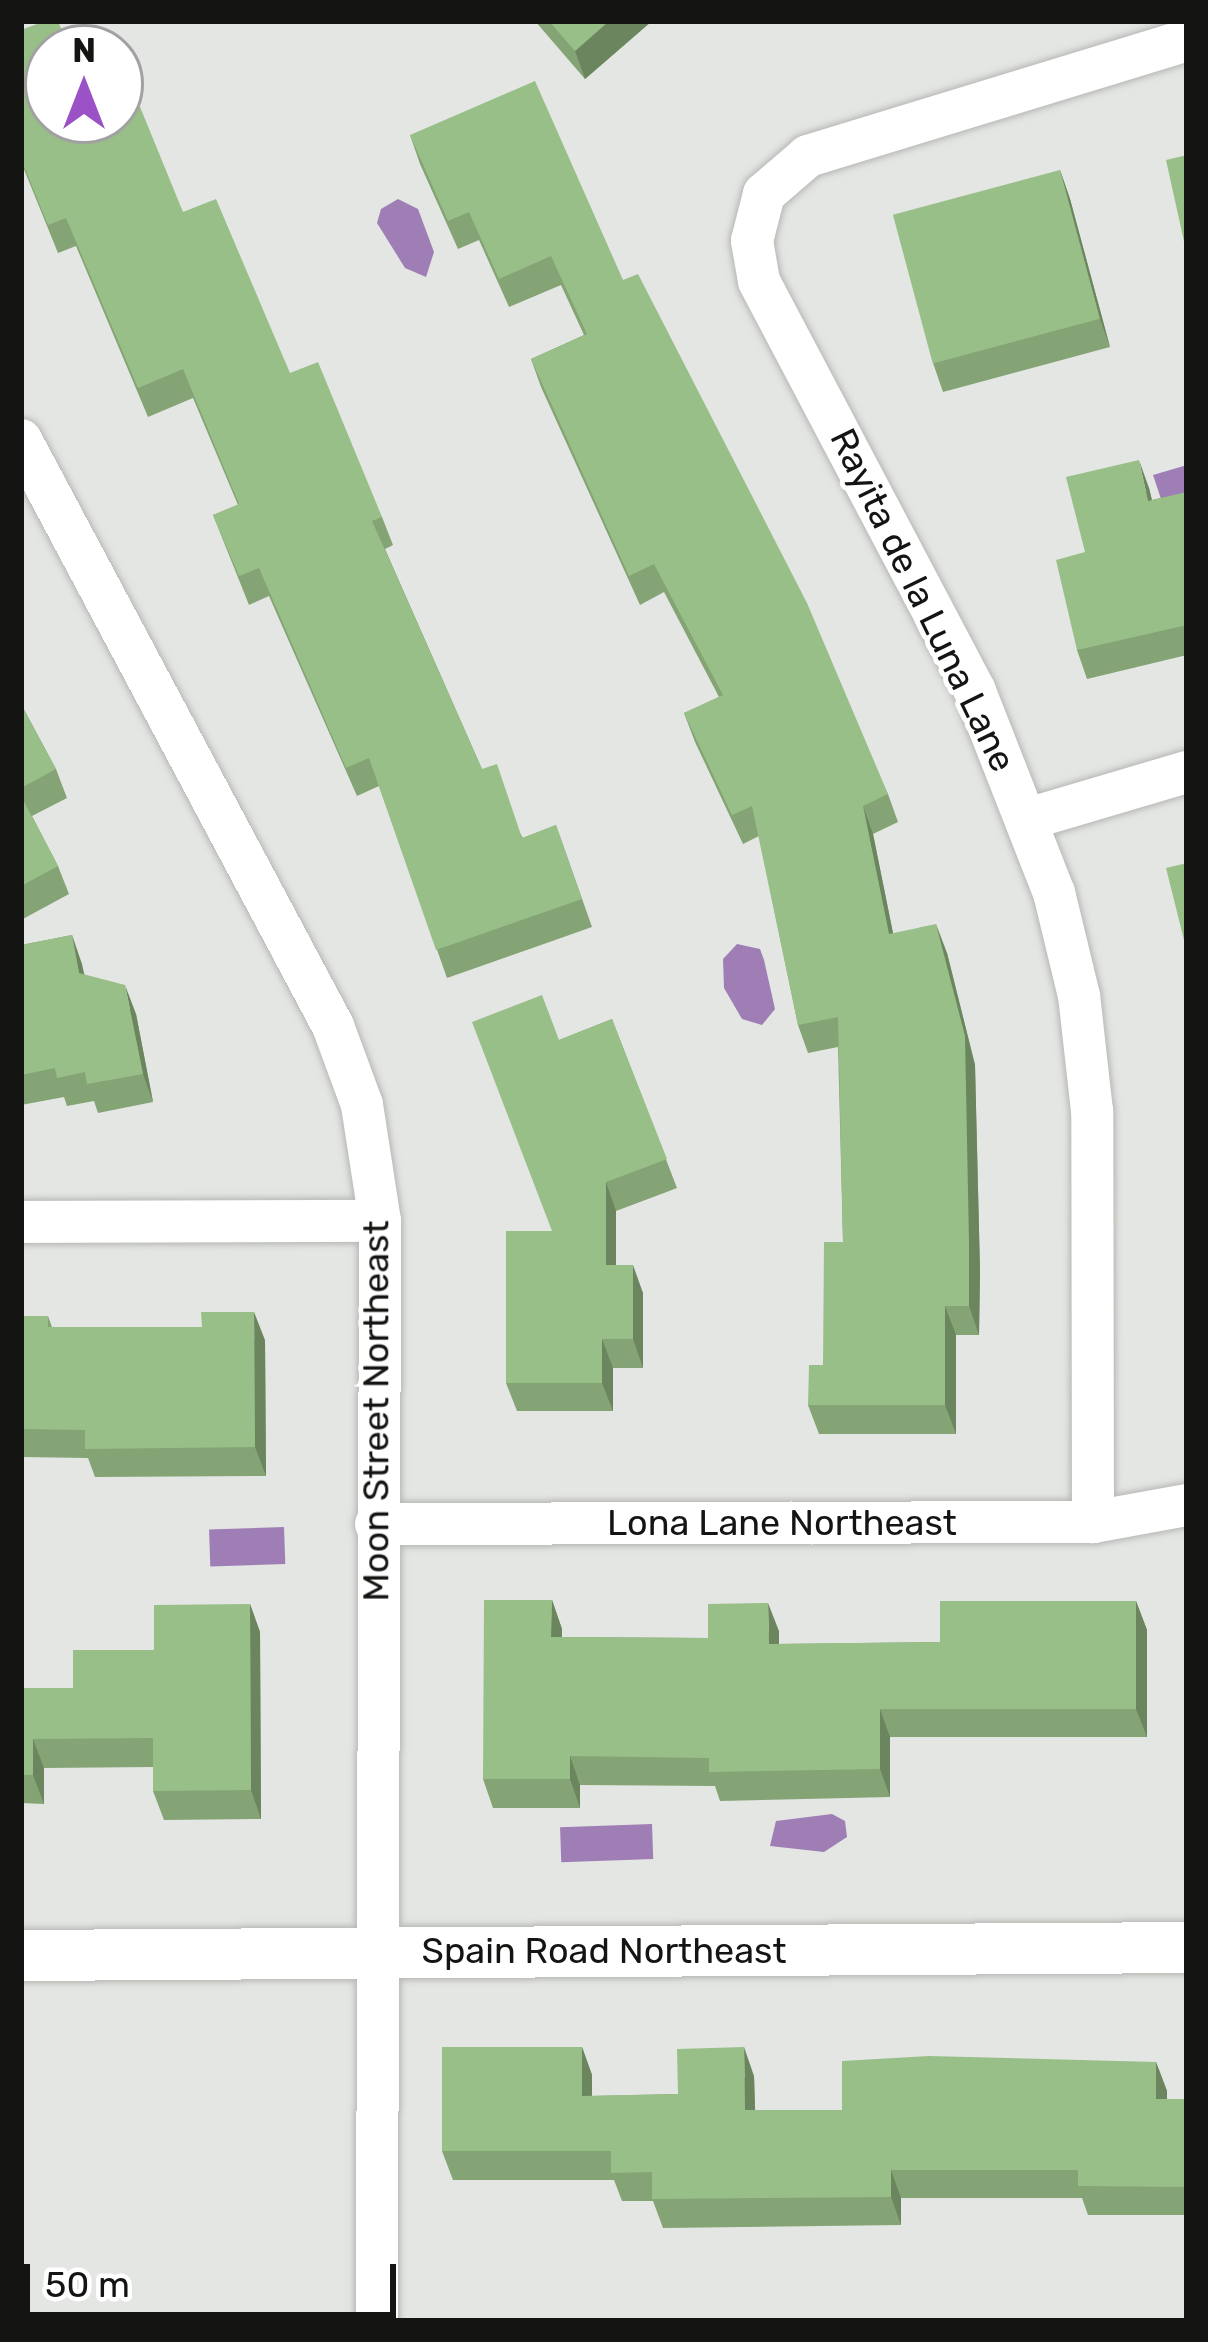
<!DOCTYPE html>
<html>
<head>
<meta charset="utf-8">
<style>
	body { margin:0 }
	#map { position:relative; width:1208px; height:2342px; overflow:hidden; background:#e4e6e3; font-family:Rubik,sans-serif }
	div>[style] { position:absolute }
	.water>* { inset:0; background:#9e7eb4; transform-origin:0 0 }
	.roads { filter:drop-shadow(0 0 3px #b6b8b5) drop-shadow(0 0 3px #b6b8b5) }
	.minor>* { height:42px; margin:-21px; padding:0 21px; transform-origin:21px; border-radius:21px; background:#fff }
	.tertiary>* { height:51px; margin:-25.5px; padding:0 25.5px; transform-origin:25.5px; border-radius:25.5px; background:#fff }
	.wall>* { inset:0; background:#84a475 }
	.shaded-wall>* { inset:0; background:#6b865f }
	.building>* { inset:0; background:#99bf88; transform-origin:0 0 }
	span { translate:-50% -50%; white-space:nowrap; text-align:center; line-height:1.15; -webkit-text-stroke:10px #fff; paint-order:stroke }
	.street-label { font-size:36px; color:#141513 }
	.frame { position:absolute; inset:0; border:24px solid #141513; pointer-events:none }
	.north { position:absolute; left:24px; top:24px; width:120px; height:120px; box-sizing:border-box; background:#fff; border:3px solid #a1a1a1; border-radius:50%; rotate:0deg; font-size:33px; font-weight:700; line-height:48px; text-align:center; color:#141513 }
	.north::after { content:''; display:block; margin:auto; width:42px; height:54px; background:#9a52c6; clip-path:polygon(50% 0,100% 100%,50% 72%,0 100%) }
	.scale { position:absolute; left:24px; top:2264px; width:372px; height:54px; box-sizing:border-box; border:6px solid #141513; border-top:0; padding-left:15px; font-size:36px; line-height:42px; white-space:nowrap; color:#141513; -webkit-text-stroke:9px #fff; paint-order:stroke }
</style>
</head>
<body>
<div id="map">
	<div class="water">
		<i style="clip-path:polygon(398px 199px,418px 209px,434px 252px,426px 277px,405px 268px,377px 223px,381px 209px)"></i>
		<i style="clip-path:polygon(1187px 465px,1187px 514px,1168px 520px,1153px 475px)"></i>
		<i style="clip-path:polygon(737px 944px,760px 949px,764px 960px,775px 1009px,762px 1025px,742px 1019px,724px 988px,723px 959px)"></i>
		<i style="left:284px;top:1527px;width:37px;height:75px;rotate:88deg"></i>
		<i style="clip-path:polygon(832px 1814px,845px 1821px,847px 1837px,824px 1852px,770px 1846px,776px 1821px)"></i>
		<i style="left:652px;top:1824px;width:35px;height:92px;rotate:88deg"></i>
	</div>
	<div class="roads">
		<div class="minor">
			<i style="left:21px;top:440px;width:664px;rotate:61.97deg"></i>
			<i style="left:333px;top:1026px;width:84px;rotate:69.8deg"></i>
			<i style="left:362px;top:1105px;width:117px;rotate:81.2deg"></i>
			<i style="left:380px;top:1221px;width:1100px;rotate:90.16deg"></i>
			<i style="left:1028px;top:819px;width:166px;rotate:-16.5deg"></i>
			<i style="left:21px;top:1222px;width:359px;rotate:-0.2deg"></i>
			<i style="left:1093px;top:1522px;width:411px;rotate:-90.1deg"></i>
			<i style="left:1092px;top:1111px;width:116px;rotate:-96.4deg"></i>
			<i style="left:1079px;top:996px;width:106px;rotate:-103.6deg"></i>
			<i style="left:1054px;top:893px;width:217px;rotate:-111.4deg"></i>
			<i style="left:975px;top:691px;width:463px;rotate:-117.8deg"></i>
			<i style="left:759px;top:281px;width:41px;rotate:-99.9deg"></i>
			<i style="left:752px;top:241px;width:49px;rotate:-75.7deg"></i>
			<i style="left:764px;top:194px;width:58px;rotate:-40.8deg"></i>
			<i style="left:808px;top:156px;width:396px;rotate:-17deg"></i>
			<i style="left:376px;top:1524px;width:717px;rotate:-0.16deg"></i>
			<i style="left:1093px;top:1522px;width:96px;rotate:-10.3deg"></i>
		</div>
		<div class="tertiary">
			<i style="left:21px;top:1955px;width:1166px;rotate:-0.39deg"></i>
		</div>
	</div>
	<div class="wall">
		<i style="clip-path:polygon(535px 21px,652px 21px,585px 79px)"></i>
		<i style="clip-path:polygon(21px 30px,48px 120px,183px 212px,382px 517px,393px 545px,385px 549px,482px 769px,523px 838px,556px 825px,592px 927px,447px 978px,379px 786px,357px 796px,269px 596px,249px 605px,213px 515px,238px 505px,193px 398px,148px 417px,76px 246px,58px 253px,21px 162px)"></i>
		<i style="clip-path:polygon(410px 135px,623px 280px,888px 794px,898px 822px,873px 834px,893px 933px,947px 953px,975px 1065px,980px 1271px,979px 1335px,956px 1335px,956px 1434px,819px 1434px,808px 1405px,823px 1365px,843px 1242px,838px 1047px,808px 1053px,798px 1025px,759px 836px,743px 844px,695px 742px,684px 713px,719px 697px,664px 592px,640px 605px,541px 387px,531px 359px,584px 335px,561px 285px,509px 307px,479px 240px,458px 249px,420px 164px)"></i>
		<i style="clip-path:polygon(1060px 170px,1070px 199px,1110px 347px,943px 392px,933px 363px)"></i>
		<i style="clip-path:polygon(1149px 488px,1152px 500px,1187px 492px,1187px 655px,1087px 679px,1077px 650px,1085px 552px)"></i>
		<i style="clip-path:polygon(21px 704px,56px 769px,67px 798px,32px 816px,58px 866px,69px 894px,21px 920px)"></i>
		<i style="clip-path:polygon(72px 935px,84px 974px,136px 1014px,153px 1102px,98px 1113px,94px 1101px,67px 1106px,64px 1097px,21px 1105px,21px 945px)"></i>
		<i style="clip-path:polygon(612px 1019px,677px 1188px,616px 1211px,616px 1265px,643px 1293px,643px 1368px,613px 1368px,613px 1411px,517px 1411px,506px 1383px,552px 1231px,559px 1040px)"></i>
		<i style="clip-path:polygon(21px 1316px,48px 1316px,52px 1327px,265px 1340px,266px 1476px,95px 1477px,88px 1458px,21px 1457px)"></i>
		<i style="clip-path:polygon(552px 1600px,562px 1629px,562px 1637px,708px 1638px,779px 1631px,779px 1644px,940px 1642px,1136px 1601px,1147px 1630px,1147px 1737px,890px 1737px,890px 1797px,720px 1801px,715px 1786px,580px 1785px,580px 1808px,493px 1808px,483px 1779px)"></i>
		<i style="clip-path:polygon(250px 1604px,260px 1632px,261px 1819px,164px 1820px,153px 1791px,153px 1767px,44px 1768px,44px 1804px,21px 1803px,21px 1688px,73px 1688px)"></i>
		<i style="clip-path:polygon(582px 2047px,592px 2075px,592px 2096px,678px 2094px,754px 2076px,755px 2110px,842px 2110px,1156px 2062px,1167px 2091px,1167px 2099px,1187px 2099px,1187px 2215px,1088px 2215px,1082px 2198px,901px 2198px,901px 2225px,663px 2228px,653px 2201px,622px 2201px,614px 2180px,453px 2180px,442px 2151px)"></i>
	</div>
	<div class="shaded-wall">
		<i style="clip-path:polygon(609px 21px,652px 21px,585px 79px,575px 51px)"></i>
		<i style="clip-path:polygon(1060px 170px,1070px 199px,1110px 347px,1100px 319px)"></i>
		<i style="clip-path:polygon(1139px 460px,1149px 488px,1159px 530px,1148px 501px)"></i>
		<i style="clip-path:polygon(863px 806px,873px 834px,899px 963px,889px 934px)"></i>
		<i style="clip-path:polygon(936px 924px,947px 953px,975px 1065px,980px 1271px,979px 1335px,969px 1306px)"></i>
		<i style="clip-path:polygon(72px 935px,82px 964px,90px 1001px,79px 973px)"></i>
		<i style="clip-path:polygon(125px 985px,136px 1014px,153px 1102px,143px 1074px)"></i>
		<i style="clip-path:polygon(606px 1182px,616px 1211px,616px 1293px,606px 1265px)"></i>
		<i style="clip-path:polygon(633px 1265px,643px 1293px,643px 1368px,633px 1339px)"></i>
		<i style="clip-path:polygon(945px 1306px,956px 1335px,956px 1434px,945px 1405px)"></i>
		<i style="clip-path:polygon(254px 1312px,265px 1340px,266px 1476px,255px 1447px)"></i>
		<i style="clip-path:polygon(602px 1339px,613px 1368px,613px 1411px,602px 1383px)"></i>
		<i style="clip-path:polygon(552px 1600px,562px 1629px,561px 1665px,551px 1637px)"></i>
		<i style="clip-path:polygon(1136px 1601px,1147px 1630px,1147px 1737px,1136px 1709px)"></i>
		<i style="clip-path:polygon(768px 1603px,779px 1631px,779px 1673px,769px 1644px)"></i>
		<i style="clip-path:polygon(250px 1604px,260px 1632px,261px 1819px,251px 1790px)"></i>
		<i style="clip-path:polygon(880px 1709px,890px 1737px,890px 1797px,880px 1769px)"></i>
		<i style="clip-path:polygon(33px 1739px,44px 1768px,44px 1804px,33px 1775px)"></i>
		<i style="clip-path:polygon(570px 1756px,580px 1785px,580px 1808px,570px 1779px)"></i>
		<i style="clip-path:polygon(582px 2047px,592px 2075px,592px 2124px,582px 2096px)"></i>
		<i style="clip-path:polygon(744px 2047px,754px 2076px,756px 2139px,745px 2110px)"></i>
		<i style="clip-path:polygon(1156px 2062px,1167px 2091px,1167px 2127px,1156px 2099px)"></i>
		<i style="clip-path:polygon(891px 2170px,901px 2198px,901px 2225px,891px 2197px)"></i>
	</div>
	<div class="building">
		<i style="clip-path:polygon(45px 21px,58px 21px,69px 48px,48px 48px,48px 120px,120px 120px,120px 103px,136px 97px,183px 212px,216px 199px,290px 373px,318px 362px,382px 517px,372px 521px,482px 769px,497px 764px,522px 838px,556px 825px,582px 899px,436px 950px,369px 758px,346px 768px,259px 568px,239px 576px,213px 515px,239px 504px,183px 369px,138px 388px,66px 218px,48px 225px,21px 159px,21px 30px)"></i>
		<i style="clip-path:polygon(549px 21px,609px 21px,575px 51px)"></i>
		<i style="clip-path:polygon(535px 81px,623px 280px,638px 274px,807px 603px,888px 794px,863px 806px,889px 934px,936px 924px,965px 1036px,969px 1243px,969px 1306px,945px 1306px,945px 1405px,808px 1405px,809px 1365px,823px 1365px,824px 1242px,843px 1242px,838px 1017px,798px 1025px,752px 806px,732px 815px,684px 713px,723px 695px,654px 564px,629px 576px,531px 359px,587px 334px,551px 256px,499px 279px,469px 212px,448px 221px,410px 135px)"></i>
		<i style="clip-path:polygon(1187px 155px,1187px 255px,1166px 160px)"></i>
		<i style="left:1060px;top:170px;width:154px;height:173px;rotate:75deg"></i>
		<i style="clip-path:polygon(1139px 460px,1148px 501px,1187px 492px,1187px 625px,1077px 650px,1056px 560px,1085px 552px,1066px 477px)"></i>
		<i style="clip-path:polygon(21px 704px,56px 769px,21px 788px)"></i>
		<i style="clip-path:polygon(21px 796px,58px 866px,21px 886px)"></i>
		<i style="clip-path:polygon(1187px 863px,1187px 952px,1166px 868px)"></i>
		<i style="clip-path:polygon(72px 935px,79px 973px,125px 985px,143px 1074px,87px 1084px,85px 1072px,57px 1078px,55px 1068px,21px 1075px,21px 945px)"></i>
		<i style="clip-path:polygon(542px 995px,559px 1040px,612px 1019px,667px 1159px,606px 1182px,606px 1265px,633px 1265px,633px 1339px,602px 1339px,602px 1383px,506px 1383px,506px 1231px,552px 1231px,472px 1022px)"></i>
		<i style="clip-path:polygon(201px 1312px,254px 1312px,255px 1447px,85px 1449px,85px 1430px,21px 1429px,21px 1316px,48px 1316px,48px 1327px,202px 1327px)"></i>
		<i style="clip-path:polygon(484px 1600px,552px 1600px,551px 1637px,708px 1638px,708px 1604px,768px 1603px,769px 1644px,940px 1642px,940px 1601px,1136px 1601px,1136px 1709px,880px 1709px,880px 1769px,709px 1772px,709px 1758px,570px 1756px,570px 1779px,483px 1779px)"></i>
		<i style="clip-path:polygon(250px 1604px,251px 1790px,153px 1791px,153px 1738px,33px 1739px,33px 1775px,21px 1775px,21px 1688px,73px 1688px,73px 1650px,154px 1650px,154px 1605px)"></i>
		<i style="clip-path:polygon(442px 2047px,582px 2047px,582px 2096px,678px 2094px,677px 2049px,744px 2047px,745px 2110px,842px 2110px,842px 2061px,929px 2056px,1156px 2062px,1156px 2099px,1187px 2099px,1187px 2187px,1078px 2186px,1078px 2170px,891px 2170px,891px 2197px,652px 2199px,652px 2172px,611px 2173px,611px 2151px,442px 2151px)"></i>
	</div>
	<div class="street-label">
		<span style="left:923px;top:600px;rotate:64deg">Rayita de la Luna Lane</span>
		<span style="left:376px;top:1411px;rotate:-90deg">Moon Street Northeast</span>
		<span style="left:782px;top:1523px">Lona Lane Northeast</span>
		<span style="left:604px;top:1951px">Spain Road Northeast</span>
	</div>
	<div class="frame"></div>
	<div class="north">N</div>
	<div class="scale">50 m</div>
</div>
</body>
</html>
